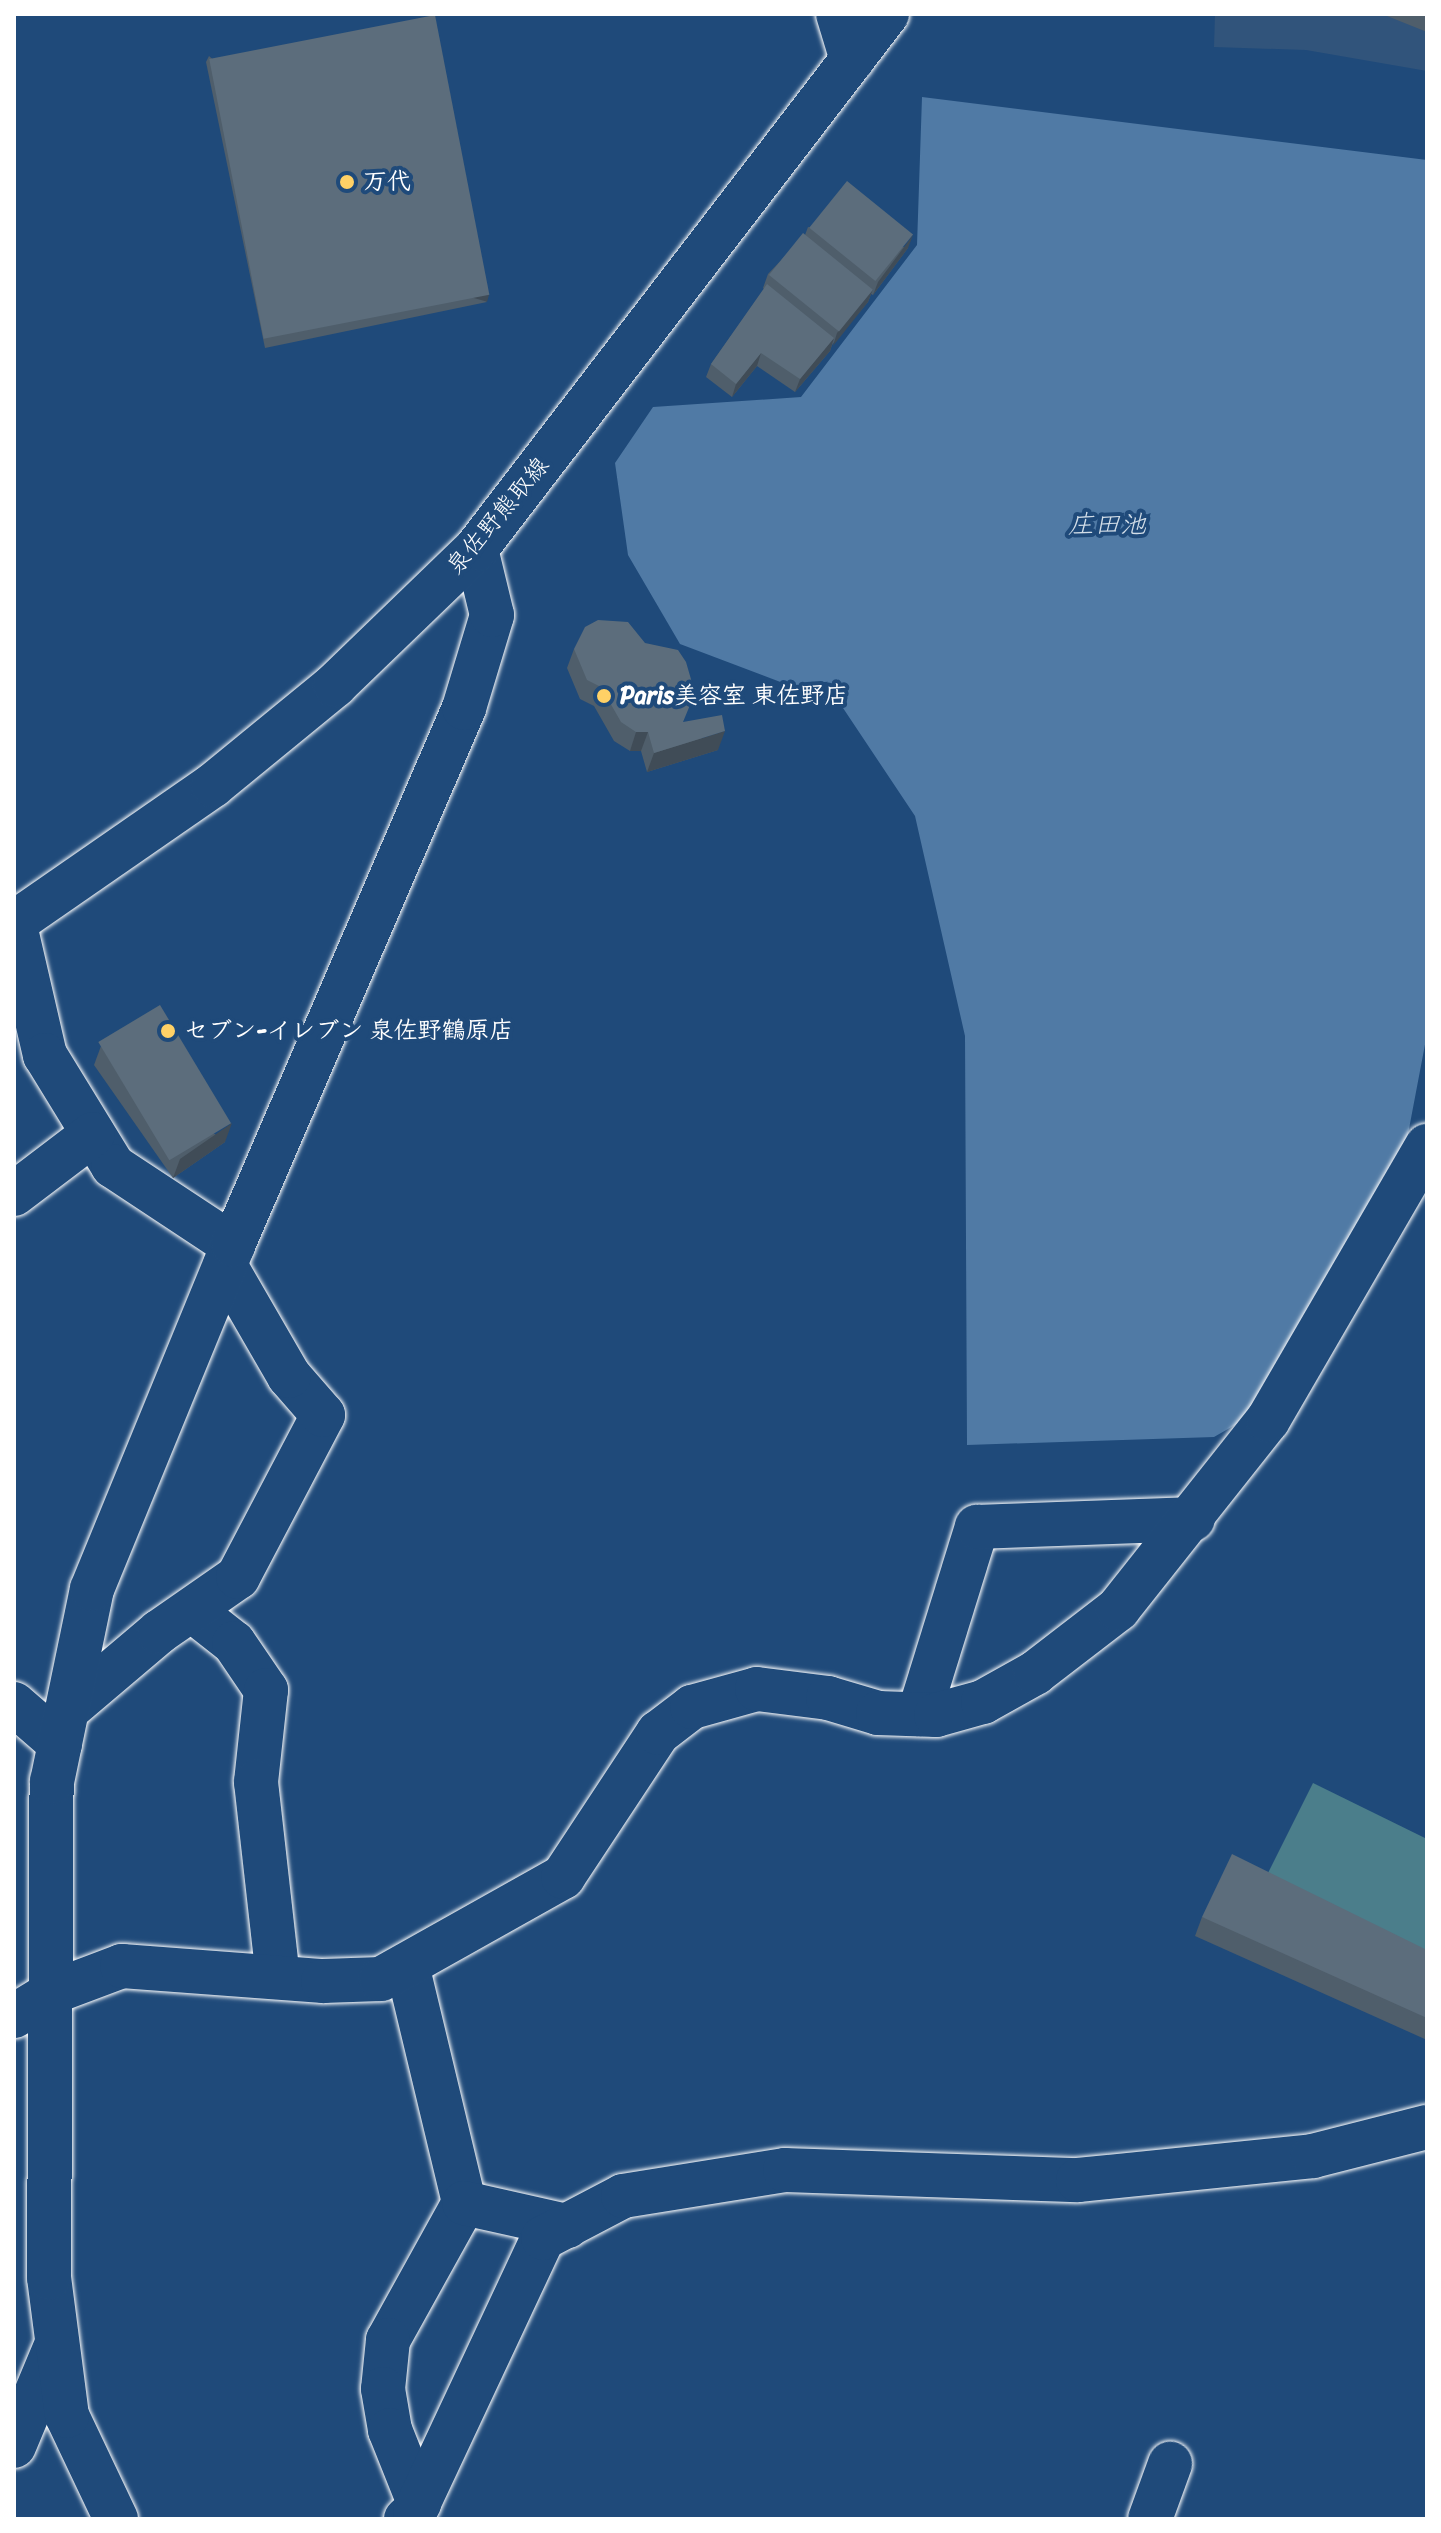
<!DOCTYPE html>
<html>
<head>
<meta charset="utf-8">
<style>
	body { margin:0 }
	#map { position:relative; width:1441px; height:2533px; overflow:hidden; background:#1f4a7a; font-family:Sriracha,"Klee One",sans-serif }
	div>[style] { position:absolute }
	.built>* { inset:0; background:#31547b }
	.green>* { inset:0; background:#4b7e8b }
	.water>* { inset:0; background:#507aa5 }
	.roads { filter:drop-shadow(0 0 2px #fff) drop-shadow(0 0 2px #fff) }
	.minor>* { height:44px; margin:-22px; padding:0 22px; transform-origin:22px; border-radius:22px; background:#1f4a7a }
	.secondary>* { height:44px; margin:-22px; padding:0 22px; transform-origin:22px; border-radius:22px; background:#1f4a7a }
	.wall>* { inset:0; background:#4f5e6b }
	.shaded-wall>* { inset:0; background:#404c57; transform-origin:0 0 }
	.building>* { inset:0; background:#5c6d7c; transform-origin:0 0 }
	.dots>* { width:22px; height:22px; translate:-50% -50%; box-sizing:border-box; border:4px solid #1f4a7a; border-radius:50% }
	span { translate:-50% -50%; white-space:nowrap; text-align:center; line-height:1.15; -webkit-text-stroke:8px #1f4a7a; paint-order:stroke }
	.poi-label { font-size:24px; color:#fff; font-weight:700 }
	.left { translate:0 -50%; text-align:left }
	.street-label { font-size:24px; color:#fff }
	.water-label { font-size:26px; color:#d3dee8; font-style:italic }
	.frame { position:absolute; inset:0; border:16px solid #fff; pointer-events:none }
</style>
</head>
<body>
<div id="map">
	<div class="built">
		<i style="clip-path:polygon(1215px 14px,1427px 14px,1427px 71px,1306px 50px,1214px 47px)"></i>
	</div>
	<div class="green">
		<i style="clip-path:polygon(1313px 1783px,1427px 1839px,1427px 1965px,1267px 1875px)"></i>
	</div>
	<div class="water">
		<i style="clip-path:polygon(922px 97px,1427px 160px,1427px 1034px,1401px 1171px,1256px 1413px,1214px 1437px,967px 1445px,965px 1036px,915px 816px,841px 705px,680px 644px,628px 555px,615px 463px,653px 407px,801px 397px,917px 245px)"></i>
	</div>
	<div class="roads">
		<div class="minor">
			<i style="left:838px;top:14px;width:48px;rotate:73.1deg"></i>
			<i style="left:14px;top:921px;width:138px;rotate:77deg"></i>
			<i style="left:45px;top:1055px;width:130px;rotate:58.5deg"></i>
			<i style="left:113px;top:1166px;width:144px;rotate:33.4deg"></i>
			<i style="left:14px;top:1194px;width:99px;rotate:-37.2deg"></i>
			<i style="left:192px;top:1610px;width:53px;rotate:38.2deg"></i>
			<i style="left:234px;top:1643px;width:57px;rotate:55.8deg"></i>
			<i style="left:266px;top:1690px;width:93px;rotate:96.2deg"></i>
			<i style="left:256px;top:1782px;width:196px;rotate:83.6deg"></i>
			<i style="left:14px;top:1704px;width:61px;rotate:41deg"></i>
			<i style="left:67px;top:1710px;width:121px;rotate:-40.3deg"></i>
			<i style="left:159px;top:1632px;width:96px;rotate:-34.8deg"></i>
			<i style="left:238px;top:1577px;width:183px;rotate:-62.3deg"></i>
			<i style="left:323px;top:1415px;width:52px;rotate:-131.1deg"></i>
			<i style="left:289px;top:1376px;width:128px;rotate:-120deg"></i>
			<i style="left:919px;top:1714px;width:196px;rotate:-72.8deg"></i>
			<i style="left:977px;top:1527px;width:216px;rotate:-2.1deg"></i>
			<i style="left:407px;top:1965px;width:245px;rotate:76.5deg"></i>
			<i style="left:464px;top:2203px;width:157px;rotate:119deg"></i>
			<i style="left:388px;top:2340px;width:49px;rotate:95.8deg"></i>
			<i style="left:383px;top:2389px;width:42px;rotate:80.3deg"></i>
			<i style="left:390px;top:2430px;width:79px;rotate:68.3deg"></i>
			<i style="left:14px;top:2016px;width:46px;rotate:-31.6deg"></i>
			<i style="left:53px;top:1992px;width:74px;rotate:-20.6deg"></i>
			<i style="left:122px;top:1966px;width:202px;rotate:4.3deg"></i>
			<i style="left:323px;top:1981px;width:58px;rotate:-2deg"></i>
			<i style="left:381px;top:1979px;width:209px;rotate:-29.3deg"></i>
			<i style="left:563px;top:1877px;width:173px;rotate:-56.6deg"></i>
			<i style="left:658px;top:1733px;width:43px;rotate:-37.4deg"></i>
			<i style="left:692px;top:1707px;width:67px;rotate:-15.5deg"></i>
			<i style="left:757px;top:1689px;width:72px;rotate:7.2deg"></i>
			<i style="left:828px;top:1698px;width:52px;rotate:16.7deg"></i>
			<i style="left:878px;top:1713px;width:58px;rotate:2deg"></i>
			<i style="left:936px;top:1715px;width:49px;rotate:-15.5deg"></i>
			<i style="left:983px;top:1702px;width:60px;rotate:-29.1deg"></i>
			<i style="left:1035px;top:1673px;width:105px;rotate:-37.6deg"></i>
			<i style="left:1118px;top:1609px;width:241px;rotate:-51.6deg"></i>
			<i style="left:1268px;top:1420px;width:317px;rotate:-59.9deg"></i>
			<i style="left:464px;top:2203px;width:106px;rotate:12.6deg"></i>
			<i style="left:14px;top:2446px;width:106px;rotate:-67.3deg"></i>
			<i style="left:116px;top:2519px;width:114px;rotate:-115.4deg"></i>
			<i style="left:67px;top:2416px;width:139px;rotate:-97.4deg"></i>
			<i style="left:49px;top:2278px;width:496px;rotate:-89.7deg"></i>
			<i style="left:52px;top:1782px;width:197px;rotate:-78.3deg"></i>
			<i style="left:92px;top:1589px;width:372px;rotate:-67.7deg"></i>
			<i style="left:233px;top:1245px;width:585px;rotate:-66.72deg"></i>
			<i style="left:464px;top:708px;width:97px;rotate:-73.2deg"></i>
			<i style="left:492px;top:615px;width:68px;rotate:-103.6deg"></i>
			<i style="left:406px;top:2519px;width:12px;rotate:-42deg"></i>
			<i style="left:415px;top:2511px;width:302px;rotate:-64.9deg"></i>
			<i style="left:543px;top:2238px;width:90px;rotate:-27.7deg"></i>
			<i style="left:623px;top:2196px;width:164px;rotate:-9.1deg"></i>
			<i style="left:785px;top:2170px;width:293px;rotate:2deg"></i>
			<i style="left:1078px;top:2180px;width:236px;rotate:-5.8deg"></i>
			<i style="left:1313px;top:2156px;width:118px;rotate:-14.3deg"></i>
			<i style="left:1150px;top:2519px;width:59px;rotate:-70deg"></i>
		</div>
		<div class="secondary">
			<i style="left:14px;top:923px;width:242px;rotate:-34.7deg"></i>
			<i style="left:213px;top:785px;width:158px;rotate:-39.3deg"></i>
			<i style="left:335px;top:685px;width:196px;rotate:-44deg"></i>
			<i style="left:476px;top:549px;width:675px;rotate:-52.47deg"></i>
		</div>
	</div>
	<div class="wall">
		<i style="clip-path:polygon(1382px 14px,1427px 14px,1427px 32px)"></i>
		<i style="clip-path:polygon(209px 56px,487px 302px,265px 348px,206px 62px)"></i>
		<i style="clip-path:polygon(808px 227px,908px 248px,873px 295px,871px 294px,868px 302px,832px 345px,830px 351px,795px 392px,757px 366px,732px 397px,706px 377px,711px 364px,764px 289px,763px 288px,768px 274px,805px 235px)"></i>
		<i style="clip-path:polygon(574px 649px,718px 750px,647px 772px,641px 751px,630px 751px,614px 741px,594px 706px,580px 699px,567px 668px)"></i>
		<i style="clip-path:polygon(101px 1046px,225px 1142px,173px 1178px,94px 1065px)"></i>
		<i style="clip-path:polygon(1202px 1917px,1427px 1950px,1427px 2040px,1195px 1936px)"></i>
	</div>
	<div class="shaded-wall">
		<i style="clip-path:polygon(913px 235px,908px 248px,873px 295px,878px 282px)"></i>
		<i style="clip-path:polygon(873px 289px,868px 302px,833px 346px,837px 333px)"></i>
		<i style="left:489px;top:295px;width:7px;height:227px;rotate:106deg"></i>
		<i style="clip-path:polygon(834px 338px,830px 351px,795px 392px,800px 379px)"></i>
		<i style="clip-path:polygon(761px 353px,757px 366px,732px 397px,736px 384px)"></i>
		<i style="clip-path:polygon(725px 731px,718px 750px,647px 772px,654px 753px)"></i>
		<i style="clip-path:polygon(636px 732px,648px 732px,641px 751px,630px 751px)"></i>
		<i style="clip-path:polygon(232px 1123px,225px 1142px,173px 1178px,180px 1159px)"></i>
	</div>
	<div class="building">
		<i style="left:435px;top:15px;width:285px;height:230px;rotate:79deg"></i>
		<i style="left:847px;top:181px;width:85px;height:60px;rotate:39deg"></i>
		<i style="left:803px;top:233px;width:90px;height:54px;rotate:39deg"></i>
		<i style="clip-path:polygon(767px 284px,834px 338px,800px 379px,761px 353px,736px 384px,711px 364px)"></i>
		<i style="clip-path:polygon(598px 620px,628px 622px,645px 643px,678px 650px,686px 662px,695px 693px,683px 722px,722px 715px,725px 731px,654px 753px,648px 732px,636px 732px,621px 722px,601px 687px,587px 680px,574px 649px,585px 627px)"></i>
		<i style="left:160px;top:1005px;width:138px;height:72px;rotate:59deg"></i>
		<i style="clip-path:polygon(1232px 1854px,1427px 1950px,1427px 2018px,1202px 1917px)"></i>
	</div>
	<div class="dots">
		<i style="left:347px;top:182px;background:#ffd166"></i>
		<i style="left:604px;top:696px;background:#ffd166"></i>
		<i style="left:168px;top:1031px;background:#ffd166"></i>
	</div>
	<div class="poi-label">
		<span class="left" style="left:363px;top:182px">万代</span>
		<span class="left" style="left:620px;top:696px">Paris美容室 東佐野店</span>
		<span class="left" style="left:184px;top:1031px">セブン-イレブン 泉佐野鶴原店</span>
	</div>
	<div class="street-label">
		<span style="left:498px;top:516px;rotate:-50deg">泉佐野熊取線</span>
	</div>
	<div class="water-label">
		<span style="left:1107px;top:525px">庄田池</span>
	</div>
	<div class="frame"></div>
</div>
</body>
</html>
